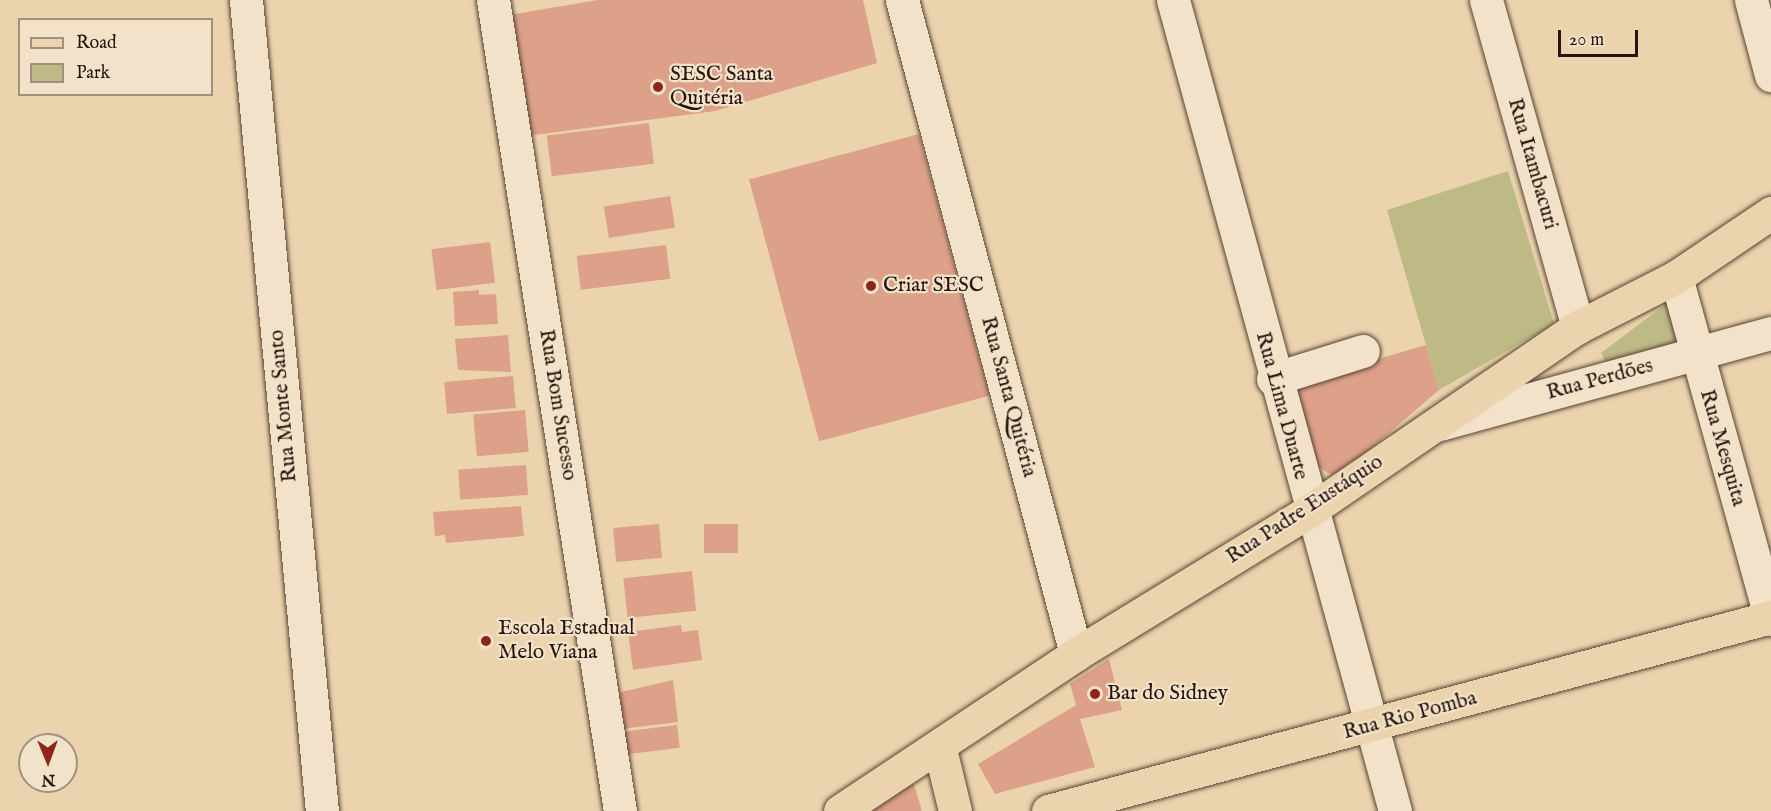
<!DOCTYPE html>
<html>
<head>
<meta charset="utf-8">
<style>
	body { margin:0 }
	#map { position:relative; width:1771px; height:811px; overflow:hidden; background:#ebd3ad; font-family:"IM FELL English",serif }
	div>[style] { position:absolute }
	.green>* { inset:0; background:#beba85 }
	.building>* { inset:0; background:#dda088; transform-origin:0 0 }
	.roads { filter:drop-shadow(0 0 2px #574434) drop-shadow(0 0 2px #574434) }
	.minor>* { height:33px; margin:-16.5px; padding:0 16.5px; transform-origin:16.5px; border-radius:16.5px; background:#f2e2ca }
	.major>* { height:33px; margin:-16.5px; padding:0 16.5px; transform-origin:16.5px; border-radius:16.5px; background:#ebd3ad }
	.dots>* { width:16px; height:16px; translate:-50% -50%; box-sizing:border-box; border:3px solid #f2e2ca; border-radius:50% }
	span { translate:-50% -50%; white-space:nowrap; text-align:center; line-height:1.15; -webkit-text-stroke:4.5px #f2e2ca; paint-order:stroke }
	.poi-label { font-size:21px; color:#26150c }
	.left { translate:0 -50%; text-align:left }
	.street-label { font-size:21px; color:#26150c }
	.legend { position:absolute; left:18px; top:18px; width:195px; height:78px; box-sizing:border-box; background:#f2e2ca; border:2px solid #a0907e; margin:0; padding:8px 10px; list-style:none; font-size:18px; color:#26150c }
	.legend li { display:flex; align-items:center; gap:12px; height:30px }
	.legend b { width:30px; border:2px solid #a0907e }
	.north { position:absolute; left:18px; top:733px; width:60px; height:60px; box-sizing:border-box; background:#f2e2ca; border:2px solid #a0907e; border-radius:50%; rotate:179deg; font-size:16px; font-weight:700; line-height:24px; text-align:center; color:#26150c }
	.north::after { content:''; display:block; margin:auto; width:21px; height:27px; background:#8f2418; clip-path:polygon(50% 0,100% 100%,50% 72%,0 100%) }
	.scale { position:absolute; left:1558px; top:30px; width:80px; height:27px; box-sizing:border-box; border:3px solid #26150c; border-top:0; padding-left:8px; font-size:18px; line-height:21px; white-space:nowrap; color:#26150c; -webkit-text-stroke:4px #f2e2ca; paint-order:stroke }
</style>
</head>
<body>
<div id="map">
	<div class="green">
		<i style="clip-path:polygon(1508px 171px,1554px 324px,1439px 390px,1387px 210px)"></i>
		<i style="clip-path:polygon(1666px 304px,1683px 351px,1606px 363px,1601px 353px)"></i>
	</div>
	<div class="building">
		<i style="clip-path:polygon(598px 0,863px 0,877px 63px,715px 111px,527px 136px,509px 15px)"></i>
		<i style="left:649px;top:123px;width:41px;height:103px;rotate:83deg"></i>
		<i style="left:919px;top:134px;width:271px;height:176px;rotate:75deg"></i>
		<i style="left:670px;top:196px;width:32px;height:67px;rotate:81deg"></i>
		<i style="left:490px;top:242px;width:41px;height:59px;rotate:83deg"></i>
		<i style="left:666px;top:245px;width:34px;height:90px;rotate:83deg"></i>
		<i style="clip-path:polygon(479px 290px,479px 295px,496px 294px,498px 324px,455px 326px,453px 292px)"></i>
		<i style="clip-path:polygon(508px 335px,511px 372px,458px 370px,455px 339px)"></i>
		<i style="clip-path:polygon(1426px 345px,1439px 390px,1346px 470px,1332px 475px,1318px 467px,1296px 383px)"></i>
		<i style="left:513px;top:376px;width:32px;height:69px;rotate:85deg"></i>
		<i style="left:525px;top:410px;width:42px;height:52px;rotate:85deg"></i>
		<i style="left:526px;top:465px;width:30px;height:68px;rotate:86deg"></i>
		<i style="clip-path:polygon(521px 506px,524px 536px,446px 543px,445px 535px,435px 536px,433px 512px)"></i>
		<i style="left:659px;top:524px;width:34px;height:46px;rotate:85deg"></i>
		<i style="left:704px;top:524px;width:34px;height:29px"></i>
		<i style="left:692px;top:571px;width:40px;height:69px;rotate:84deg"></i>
		<i style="clip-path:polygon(681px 625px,682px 632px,698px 630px,702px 660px,633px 670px,628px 632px)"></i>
		<i style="clip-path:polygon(1109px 659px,1122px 710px,1080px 719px,1095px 767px,995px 794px,978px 764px,1076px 705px,1070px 684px)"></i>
		<i style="clip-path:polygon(673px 680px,678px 722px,621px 729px,617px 693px)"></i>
		<i style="left:677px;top:725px;width:23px;height:55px;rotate:83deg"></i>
		<i style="clip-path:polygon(912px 778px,922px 811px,868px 811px)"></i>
	</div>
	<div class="roads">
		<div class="minor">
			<i style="left:246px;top:0;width:815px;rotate:84.65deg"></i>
			<i style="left:493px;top:0;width:821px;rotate:81.1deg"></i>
			<i style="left:902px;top:0;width:677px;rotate:75.1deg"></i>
			<i style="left:1173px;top:0;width:841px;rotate:74.69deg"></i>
			<i style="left:1486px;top:0;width:340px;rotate:74.3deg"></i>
			<i style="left:1751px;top:0;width:78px;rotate:75.1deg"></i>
			<i style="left:1676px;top:277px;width:355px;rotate:74.5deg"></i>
			<i style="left:1273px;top:379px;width:94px;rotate:-17.3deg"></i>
			<i style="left:1440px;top:424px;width:343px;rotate:-15.4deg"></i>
		</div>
		<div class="major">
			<i style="left:940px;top:749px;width:64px;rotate:76.4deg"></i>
			<i style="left:840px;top:811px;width:283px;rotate:-33.6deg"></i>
			<i style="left:1076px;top:654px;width:273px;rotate:-31.5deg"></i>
			<i style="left:1309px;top:511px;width:326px;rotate:-34.4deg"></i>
			<i style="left:1578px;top:327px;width:110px;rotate:-27deg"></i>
			<i style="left:1676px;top:277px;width:115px;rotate:-34deg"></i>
			<i style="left:1048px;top:811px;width:749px;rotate:-15.02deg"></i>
		</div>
	</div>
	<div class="dots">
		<i style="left:658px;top:87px;background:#8f2418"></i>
		<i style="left:871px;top:286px;background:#8f2418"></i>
		<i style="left:486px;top:641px;background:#8f2418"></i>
		<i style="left:1095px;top:694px;background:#8f2418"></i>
	</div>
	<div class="poi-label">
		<span class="left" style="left:670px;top:87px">SESC Santa<br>Quitéria</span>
		<span class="left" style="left:883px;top:286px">Criar SESC</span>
		<span class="left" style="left:498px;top:641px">Escola Estadual<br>Melo Viana</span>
		<span class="left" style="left:1107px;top:694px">Bar do Sidney</span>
	</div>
	<div class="street-label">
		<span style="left:1532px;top:164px;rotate:74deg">Rua Itambacuri</span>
		<span style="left:1600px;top:380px;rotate:-15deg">Rua Perdões</span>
		<span style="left:1008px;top:397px;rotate:75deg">Rua Santa Quitéria</span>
		<span style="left:557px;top:405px;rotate:81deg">Rua Bom Sucesso</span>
		<span style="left:284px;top:406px;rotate:-95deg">Rua Monte Santo</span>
		<span style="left:1281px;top:406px;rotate:75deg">Rua Lima Duarte</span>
		<span style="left:1722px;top:448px;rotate:74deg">Rua Mesquita</span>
		<span style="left:1305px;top:510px;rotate:-33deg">Rua Padre Eustáquio</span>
		<span style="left:1410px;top:716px;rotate:-15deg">Rua Rio Pomba</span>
	</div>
	<ul class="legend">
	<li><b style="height:8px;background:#ebd3ad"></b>Road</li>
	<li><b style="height:16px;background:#beba85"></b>Park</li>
	</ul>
	<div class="north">N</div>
	<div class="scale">20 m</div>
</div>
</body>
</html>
